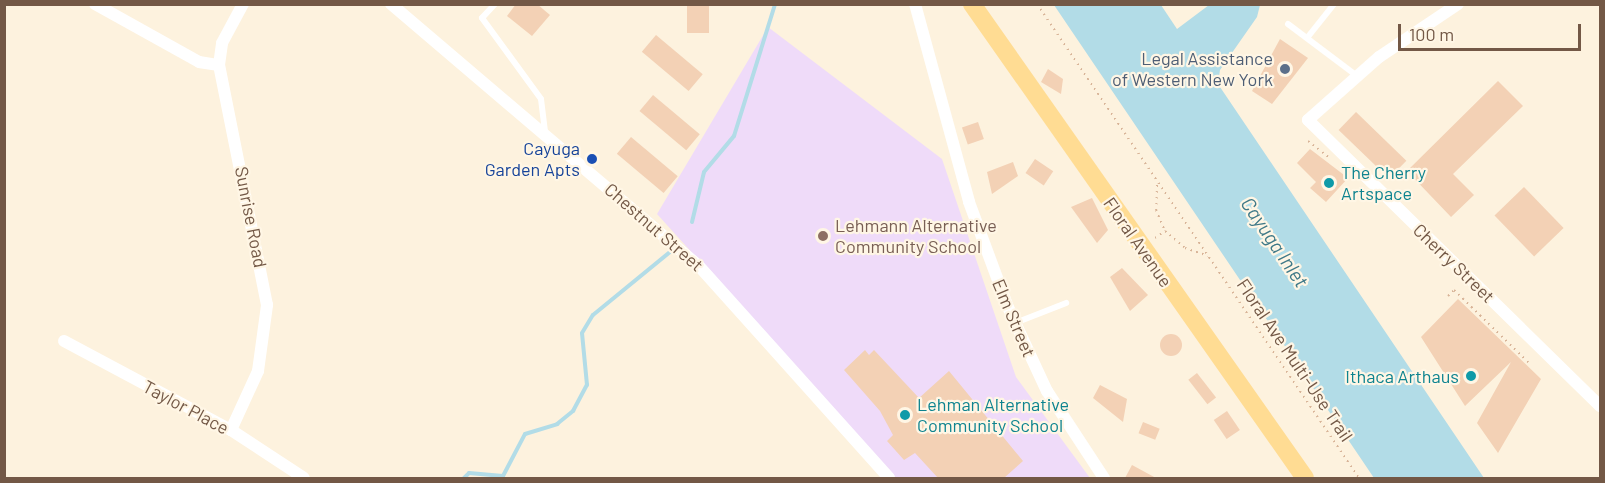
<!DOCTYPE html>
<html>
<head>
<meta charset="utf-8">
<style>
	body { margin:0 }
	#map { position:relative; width:1605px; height:483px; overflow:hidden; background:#fdf2de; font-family:Barlow,sans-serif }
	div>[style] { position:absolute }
	.education>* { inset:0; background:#efdbf9 }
	.water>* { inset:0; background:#b2dce7 }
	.stream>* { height:4px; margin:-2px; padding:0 2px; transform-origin:2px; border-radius:2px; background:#b2dce7 }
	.building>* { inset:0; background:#f3d1b5; transform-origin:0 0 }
	.round { border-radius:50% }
	.path>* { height:2px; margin-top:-1px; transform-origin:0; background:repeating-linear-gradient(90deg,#d8b498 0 1.5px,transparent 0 6px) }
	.lane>* { height:6px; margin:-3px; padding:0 3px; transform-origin:3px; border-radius:3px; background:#fff }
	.street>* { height:12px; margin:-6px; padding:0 6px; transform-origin:6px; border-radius:6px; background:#fff }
	.primary>* { height:18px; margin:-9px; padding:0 9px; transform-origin:9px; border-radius:9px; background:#ffdc93 }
	.dots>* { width:16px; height:16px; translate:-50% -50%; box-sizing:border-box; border:3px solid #fff6e5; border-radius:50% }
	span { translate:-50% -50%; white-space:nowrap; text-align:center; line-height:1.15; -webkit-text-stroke:4.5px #fff6e5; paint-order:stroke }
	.service-label { font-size:18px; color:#4e5e75 }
	.right { translate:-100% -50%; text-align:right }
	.transit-label { font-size:18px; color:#164399 }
	.culture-label { font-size:18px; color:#0d838f }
	.left { translate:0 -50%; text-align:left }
	.street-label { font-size:18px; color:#735846 }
	.education-label { font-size:18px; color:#785e54 }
	.water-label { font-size:20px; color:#3f7988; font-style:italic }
	.frame { position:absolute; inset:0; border:6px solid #735846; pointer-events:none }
	.scale { position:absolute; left:1398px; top:24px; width:183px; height:27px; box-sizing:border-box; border:3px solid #735846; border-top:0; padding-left:8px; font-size:18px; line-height:21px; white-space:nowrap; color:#735846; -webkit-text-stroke:4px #fff6e5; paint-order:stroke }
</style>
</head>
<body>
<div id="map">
	<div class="education">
		<i style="clip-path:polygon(768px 27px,942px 159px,1016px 377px,1090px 478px,896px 478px,657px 214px)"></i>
	</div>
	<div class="water">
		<i style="clip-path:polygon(1054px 5px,1161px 5px,1177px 29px,1209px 5px,1260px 5px,1257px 17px,1220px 70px,1218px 84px,1484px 478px,1374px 478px)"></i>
	</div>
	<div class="stream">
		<i style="left:692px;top:222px;width:51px;rotate:-76.5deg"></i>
		<i style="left:704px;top:172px;width:47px;rotate:-50.2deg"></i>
		<i style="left:734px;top:136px;width:138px;rotate:-72.7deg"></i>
		<i style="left:464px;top:478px;width:7px;rotate:-45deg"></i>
		<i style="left:469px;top:473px;width:34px;rotate:5deg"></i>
		<i style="left:503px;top:476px;width:47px;rotate:-62.4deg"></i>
		<i style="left:525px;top:434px;width:34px;rotate:-17deg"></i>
		<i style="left:557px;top:424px;width:21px;rotate:-39deg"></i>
		<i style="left:573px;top:411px;width:30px;rotate:-62deg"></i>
		<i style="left:587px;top:385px;width:52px;rotate:-95.5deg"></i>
		<i style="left:582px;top:333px;width:21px;rotate:-59deg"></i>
		<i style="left:593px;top:315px;width:99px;rotate:-39.3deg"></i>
	</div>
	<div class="building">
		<i style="clip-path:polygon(516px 4px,537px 4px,550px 15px,532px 36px,507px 16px)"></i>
		<i style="left:687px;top:4px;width:22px;height:29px"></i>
		<i style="left:656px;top:35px;width:61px;height:22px;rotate:40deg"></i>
		<i style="clip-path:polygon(1280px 39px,1308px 58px,1272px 104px,1252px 91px)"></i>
		<i style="clip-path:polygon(1048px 69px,1063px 79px,1061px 94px,1041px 82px)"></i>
		<i style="clip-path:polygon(1498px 81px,1523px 106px,1453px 174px,1474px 195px,1451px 217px,1407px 171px)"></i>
		<i style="left:653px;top:95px;width:61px;height:21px;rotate:40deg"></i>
		<i style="left:1356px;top:112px;width:70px;height:25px;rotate:44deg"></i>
		<i style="left:978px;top:122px;width:18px;height:17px;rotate:71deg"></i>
		<i style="left:631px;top:137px;width:61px;height:22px;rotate:40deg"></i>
		<i style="clip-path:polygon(1310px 149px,1348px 178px,1326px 202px,1310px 188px,1316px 182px,1297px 163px)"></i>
		<i style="left:1035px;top:159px;width:22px;height:17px;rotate:34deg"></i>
		<i style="clip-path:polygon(1013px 162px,1018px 176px,992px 194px,987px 172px)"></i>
		<i style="left:1524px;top:187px;width:57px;height:41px;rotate:46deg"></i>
		<i style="clip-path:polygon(1092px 198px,1108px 230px,1097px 243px,1071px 207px)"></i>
		<i style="clip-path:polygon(1122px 268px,1148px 295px,1130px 311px,1110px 277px)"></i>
		<i style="clip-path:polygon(1458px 299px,1541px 379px,1498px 453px,1477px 423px,1511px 362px,1465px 406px,1421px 337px)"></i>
		<i class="round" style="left:1160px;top:334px;width:22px;height:22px"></i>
		<i style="clip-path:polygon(865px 350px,869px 355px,874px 350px,919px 398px,949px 371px,1023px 461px,1004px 478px,938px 478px,915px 453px,904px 460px,887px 441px,893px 435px,880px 411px,844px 370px)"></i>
		<i style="left:1197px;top:373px;width:31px;height:11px;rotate:52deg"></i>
		<i style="clip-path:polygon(1100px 385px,1127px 399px,1123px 422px,1093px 398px)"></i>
		<i style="left:1227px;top:411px;width:23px;height:16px;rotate:56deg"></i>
		<i style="left:1143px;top:422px;width:18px;height:12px;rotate:22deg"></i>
		<i style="clip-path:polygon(1132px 465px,1156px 478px,1125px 478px)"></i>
	</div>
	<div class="path">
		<i style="left:1037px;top:4px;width:573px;rotate:55.81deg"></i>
		<i style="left:1308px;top:141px;width:29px;rotate:38deg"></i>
		<i style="left:1157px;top:185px;width:25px;rotate:92deg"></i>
		<i style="left:1156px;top:210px;width:23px;rotate:67deg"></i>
		<i style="left:1165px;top:231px;width:26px;rotate:40deg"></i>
		<i style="left:1185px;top:248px;width:24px;rotate:19deg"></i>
		<i style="left:1155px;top:238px;width:12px;rotate:-35deg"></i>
		<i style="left:1448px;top:296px;width:8px;rotate:-45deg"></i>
		<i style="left:1454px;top:290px;width:107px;rotate:44.2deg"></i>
	</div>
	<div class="lane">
		<i style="left:495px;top:4px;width:19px;rotate:133deg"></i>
		<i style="left:482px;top:18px;width:100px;rotate:53.9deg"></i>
		<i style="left:541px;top:99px;width:33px;rotate:83deg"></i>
		<i style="left:1288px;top:24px;width:85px;rotate:36.9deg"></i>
		<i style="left:1307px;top:38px;width:43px;rotate:-51.5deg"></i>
		<i style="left:1015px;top:323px;width:55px;rotate:-21.4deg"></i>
	</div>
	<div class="street">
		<i style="left:95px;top:4px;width:119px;rotate:29.1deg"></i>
		<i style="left:199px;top:62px;width:20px;rotate:9deg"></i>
		<i style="left:391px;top:4px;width:403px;rotate:40.4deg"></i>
		<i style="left:698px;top:265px;width:286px;rotate:48.1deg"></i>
		<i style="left:915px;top:4px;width:205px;rotate:74.7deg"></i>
		<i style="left:969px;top:202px;width:110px;rotate:69.7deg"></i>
		<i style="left:1007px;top:305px;width:95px;rotate:65.1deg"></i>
		<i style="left:1047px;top:391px;width:104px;rotate:56.8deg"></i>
		<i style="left:1458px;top:4px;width:95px;rotate:146.1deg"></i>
		<i style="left:1379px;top:57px;width:95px;rotate:138.4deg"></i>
		<i style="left:1308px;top:120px;width:409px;rotate:44.4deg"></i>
		<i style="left:64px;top:341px;width:189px;rotate:28.1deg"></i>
		<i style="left:231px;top:430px;width:87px;rotate:33.3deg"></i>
		<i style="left:231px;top:430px;width:65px;rotate:-65.4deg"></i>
		<i style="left:258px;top:371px;width:67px;rotate:-82.2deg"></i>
		<i style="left:267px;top:305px;width:245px;rotate:-101.3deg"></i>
		<i style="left:219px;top:65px;width:22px;rotate:-82deg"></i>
		<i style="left:222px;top:43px;width:44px;rotate:-61.7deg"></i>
	</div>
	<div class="primary">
		<i style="left:972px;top:4px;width:579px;rotate:54.91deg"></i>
	</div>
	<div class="dots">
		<i style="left:1285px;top:69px;background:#5c6f8a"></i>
		<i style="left:592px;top:159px;background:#1a4fb4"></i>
		<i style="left:1329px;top:183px;background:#0f9aa8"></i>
		<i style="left:823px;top:236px;background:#8d6e63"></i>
		<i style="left:1471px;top:376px;background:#0f9aa8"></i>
		<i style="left:905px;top:415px;background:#0f9aa8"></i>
	</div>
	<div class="service-label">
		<span class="right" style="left:1273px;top:69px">Legal Assistance<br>of Western New York</span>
	</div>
	<div class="transit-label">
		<span class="right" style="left:580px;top:159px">Cayuga<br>Garden Apts</span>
	</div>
	<div class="culture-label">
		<span class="left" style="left:1341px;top:183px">The Cherry<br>Artspace</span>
		<span class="right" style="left:1459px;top:376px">Ithaca Arthaus</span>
		<span class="left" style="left:917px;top:415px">Lehman Alternative<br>Community School</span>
	</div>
	<div class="street-label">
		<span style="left:251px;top:217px;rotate:79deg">Sunrise Road</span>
		<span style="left:654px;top:227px;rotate:41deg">Chestnut Street</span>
		<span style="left:1138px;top:242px;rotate:55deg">Floral Avenue</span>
		<span style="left:1454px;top:263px;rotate:44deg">Cherry Street</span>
		<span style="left:1014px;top:318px;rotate:67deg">Elm Street</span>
		<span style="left:1295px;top:360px;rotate:56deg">Floral Ave Multi-Use Trail</span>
		<span style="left:186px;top:407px;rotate:28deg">Taylor Place</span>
	</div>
	<div class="education-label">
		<span class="left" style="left:835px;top:236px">Lehmann Alternative<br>Community School</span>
	</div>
	<div class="water-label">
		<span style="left:1275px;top:242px;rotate:56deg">Cayuga Inlet</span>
	</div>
	<div class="frame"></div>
	<div class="scale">100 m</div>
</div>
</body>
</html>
